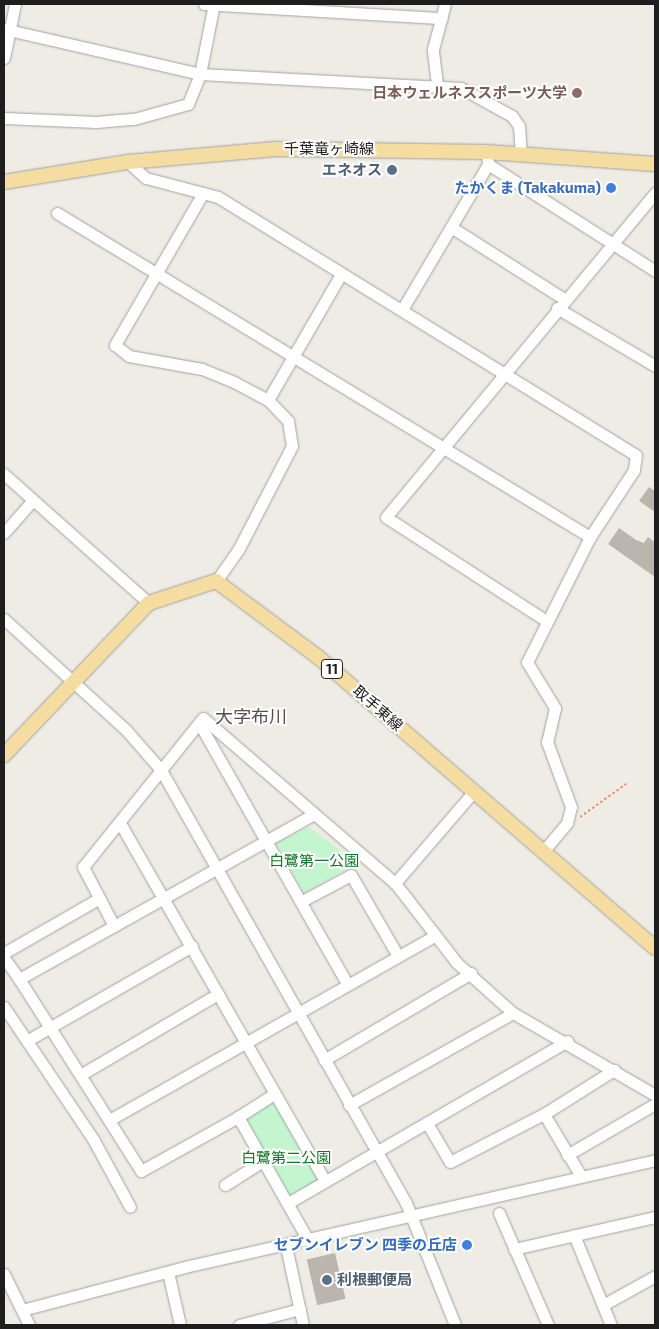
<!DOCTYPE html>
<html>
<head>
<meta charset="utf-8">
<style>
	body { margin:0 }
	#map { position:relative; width:659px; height:1329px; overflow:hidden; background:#eeece4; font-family:"Exo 2","Noto Sans JP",sans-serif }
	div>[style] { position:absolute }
	.park>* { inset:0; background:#c3f6ce; transform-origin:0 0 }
	.building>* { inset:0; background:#bbb5ae; transform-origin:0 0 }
	.path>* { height:2px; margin-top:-1px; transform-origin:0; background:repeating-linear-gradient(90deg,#f09173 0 2.5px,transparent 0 5px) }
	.roads { filter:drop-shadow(0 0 1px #a2a2a2) drop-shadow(0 0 1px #a2a2a2) }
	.minor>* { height:11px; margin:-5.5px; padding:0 5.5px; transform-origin:5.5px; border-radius:5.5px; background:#fff }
	.major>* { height:14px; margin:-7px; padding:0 7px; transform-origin:7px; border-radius:7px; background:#f5dda2 }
	.dots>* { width:14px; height:14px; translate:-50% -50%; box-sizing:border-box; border:2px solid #fff; border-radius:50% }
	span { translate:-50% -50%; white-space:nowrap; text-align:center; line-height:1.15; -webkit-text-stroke:4px #fff; paint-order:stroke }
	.shield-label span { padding:1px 4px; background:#fff; border:1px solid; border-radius:4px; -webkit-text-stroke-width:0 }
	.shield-label { font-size:14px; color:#1e1e1e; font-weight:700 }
	.education-label { font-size:15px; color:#785e54; font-weight:700 }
	.right { translate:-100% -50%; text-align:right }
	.street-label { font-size:15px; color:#1e1e1e }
	.service-label { font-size:15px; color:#4e5e75; font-weight:700 }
	.left { translate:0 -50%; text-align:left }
	.shop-label { font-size:15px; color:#366cbe; font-weight:700 }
	.park-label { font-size:15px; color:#137528 }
	.quarter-label { font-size:18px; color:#515151 }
	.frame { position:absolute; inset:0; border:5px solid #1e1e1e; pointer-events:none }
</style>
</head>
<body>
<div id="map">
	<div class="park">
		<i style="clip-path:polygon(309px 827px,353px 860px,347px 869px,304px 893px,276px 843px)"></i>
		<i style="left:273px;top:1098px;width:96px;height:37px;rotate:60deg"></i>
	</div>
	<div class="building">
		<i style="clip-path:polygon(649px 487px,655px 491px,655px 512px,639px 501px)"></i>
		<i style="clip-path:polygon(619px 528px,636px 540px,644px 543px,648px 537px,655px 542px,655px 577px,608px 544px)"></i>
		<i style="left:335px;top:1253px;width:47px;height:29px;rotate:77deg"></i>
	</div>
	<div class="path">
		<i style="left:580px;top:817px;width:57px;rotate:-35.7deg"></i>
	</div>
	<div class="roads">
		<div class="minor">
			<i style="left:204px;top:4px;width:238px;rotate:3.4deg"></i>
			<i style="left:4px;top:29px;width:201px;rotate:12.9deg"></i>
			<i style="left:200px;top:74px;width:261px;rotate:3.1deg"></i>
			<i style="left:461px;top:88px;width:58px;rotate:28.8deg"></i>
			<i style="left:512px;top:116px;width:12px;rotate:55deg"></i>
			<i style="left:519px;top:126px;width:28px;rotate:86deg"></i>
			<i style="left:4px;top:58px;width:55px;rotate:-78.5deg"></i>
			<i style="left:437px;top:84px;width:35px;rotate:-97deg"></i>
			<i style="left:433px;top:49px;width:47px;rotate:-75.1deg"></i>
			<i style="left:4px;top:118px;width:92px;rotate:2.5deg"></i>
			<i style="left:96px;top:122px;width:38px;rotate:-5deg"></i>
			<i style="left:134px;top:119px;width:56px;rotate:-15.5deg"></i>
			<i style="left:188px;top:104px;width:32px;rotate:-68deg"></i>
			<i style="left:200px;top:74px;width:71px;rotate:-78.7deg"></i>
			<i style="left:487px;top:152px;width:12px;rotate:85deg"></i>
			<i style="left:488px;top:164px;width:198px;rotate:32.6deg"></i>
			<i style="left:128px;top:162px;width:24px;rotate:42deg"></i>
			<i style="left:146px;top:178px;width:74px;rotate:14.8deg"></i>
			<i style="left:218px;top:197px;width:491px;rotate:31.7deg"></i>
			<i style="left:636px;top:455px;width:15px;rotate:98deg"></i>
			<i style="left:634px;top:470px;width:80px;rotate:123.3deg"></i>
			<i style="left:590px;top:537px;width:140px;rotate:116.7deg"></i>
			<i style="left:527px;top:662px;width:54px;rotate:58.7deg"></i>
			<i style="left:555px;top:708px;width:35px;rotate:103deg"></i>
			<i style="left:547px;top:742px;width:69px;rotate:69.7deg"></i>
			<i style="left:571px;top:807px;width:16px;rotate:104deg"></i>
			<i style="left:567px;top:823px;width:35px;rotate:130deg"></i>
			<i style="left:203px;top:193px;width:176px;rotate:120.1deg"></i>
			<i style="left:115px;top:345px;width:18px;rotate:38deg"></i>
			<i style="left:129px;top:356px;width:74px;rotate:10.1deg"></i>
			<i style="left:202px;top:369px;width:35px;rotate:22deg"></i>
			<i style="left:234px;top:382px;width:38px;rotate:28deg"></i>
			<i style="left:268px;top:400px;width:29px;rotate:46deg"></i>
			<i style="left:288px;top:421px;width:25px;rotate:81deg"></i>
			<i style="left:292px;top:446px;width:117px;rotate:117.4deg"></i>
			<i style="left:238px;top:550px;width:38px;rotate:125deg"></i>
			<i style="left:57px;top:213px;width:624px;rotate:31.29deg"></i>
			<i style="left:451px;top:227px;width:134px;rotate:32.5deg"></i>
			<i style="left:403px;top:308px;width:167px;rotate:-59.4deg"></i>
			<i style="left:557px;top:308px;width:114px;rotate:30.6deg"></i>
			<i style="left:268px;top:400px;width:146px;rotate:-59.9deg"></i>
			<i style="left:4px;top:474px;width:194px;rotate:41.7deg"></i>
			<i style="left:4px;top:533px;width:43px;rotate:-48.8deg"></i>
			<i style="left:4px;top:619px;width:165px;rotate:42.3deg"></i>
			<i style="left:126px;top:730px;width:53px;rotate:48.8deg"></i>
			<i style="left:161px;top:770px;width:498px;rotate:60.5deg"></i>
			<i style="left:406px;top:1203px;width:131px;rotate:68.1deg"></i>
			<i style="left:545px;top:620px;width:189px;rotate:-147.1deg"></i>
			<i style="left:386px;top:517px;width:421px;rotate:-50.3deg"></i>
			<i style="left:199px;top:723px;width:301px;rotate:60.4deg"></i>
			<i style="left:120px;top:823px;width:410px;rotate:60.2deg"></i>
			<i style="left:395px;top:883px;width:121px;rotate:-49.3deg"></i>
			<i style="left:302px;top:901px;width:55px;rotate:-28deg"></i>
			<i style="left:351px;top:875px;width:94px;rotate:59.9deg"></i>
			<i style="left:114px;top:926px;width:67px;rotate:-117.7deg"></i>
			<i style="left:83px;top:867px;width:191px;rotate:-51.2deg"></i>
			<i style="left:203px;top:718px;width:253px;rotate:40.7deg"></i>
			<i style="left:395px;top:883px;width:101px;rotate:52.2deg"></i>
			<i style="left:457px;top:963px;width:75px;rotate:41.8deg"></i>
			<i style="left:513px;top:1013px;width:164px;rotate:30deg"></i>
			<i style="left:4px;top:953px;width:108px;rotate:-29.9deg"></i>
			<i style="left:4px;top:958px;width:26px;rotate:54deg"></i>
			<i style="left:4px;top:1007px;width:159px;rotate:56deg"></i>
			<i style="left:93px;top:1139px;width:77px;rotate:61.4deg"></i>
			<i style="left:28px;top:1040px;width:189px;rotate:-29.8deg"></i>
			<i style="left:324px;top:1060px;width:171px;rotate:-30.6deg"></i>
			<i style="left:82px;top:1074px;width:158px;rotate:-30.5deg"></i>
			<i style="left:349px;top:1105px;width:188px;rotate:-29.3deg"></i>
			<i style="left:544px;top:1114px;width:72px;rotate:59.2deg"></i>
			<i style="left:238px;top:1117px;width:43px;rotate:-32.6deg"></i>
			<i style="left:111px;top:1119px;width:371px;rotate:-29.5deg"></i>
			<i style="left:427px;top:1123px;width:45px;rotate:59.5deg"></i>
			<i style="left:450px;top:1162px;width:106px;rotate:-27.1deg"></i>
			<i style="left:544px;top:1114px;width:83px;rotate:-32.2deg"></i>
			<i style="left:567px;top:1155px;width:102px;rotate:-30.1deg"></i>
			<i style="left:225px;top:1185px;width:45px;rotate:-32.3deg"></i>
			<i style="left:288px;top:1203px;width:323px;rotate:-30.1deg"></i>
			<i style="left:499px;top:1213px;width:122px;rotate:66.4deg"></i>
			<i style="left:574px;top:1235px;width:97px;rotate:67.7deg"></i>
			<i style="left:308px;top:1240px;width:142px;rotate:-119.6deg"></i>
			<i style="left:238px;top:1117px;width:111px;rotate:150.9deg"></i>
			<i style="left:141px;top:1171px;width:227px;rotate:-122.4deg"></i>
			<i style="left:19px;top:979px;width:337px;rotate:-29.2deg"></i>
			<i style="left:286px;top:1246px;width:81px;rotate:77.9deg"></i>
			<i style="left:514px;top:1249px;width:145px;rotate:-12.8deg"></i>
			<i style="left:168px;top:1272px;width:54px;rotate:77.2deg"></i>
			<i style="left:4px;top:1274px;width:57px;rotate:63.9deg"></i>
			<i style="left:603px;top:1305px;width:60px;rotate:-29.1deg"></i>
			<i style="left:22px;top:1310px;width:169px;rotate:-14.8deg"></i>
			<i style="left:185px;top:1267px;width:482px;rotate:-12.8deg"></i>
			<i style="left:239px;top:1325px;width:63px;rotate:-14.7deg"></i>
		</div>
		<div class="major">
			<i style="left:4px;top:182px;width:126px;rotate:-9.2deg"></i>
			<i style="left:128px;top:162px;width:151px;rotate:-5deg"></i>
			<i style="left:278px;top:149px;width:209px;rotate:0.8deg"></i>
			<i style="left:487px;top:152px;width:168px;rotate:4.1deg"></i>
			<i style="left:4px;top:755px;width:210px;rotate:-46.4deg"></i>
			<i style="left:149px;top:603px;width:71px;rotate:-18.2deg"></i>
			<i style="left:216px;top:581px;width:127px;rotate:36.7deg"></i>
			<i style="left:318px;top:657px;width:445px;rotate:40.8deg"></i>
		</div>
	</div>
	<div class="dots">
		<i style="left:577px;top:93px;background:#8d6e63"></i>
		<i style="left:392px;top:170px;background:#5c6f8a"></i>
		<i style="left:611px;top:188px;background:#3f7fe0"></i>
		<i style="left:467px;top:1245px;background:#3f7fe0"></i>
		<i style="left:327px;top:1280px;background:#5c6f8a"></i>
	</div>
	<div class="shield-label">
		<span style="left:332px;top:669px">11</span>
	</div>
	<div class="education-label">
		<span class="right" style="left:567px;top:93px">日本ウェルネススポーツ大学</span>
	</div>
	<div class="street-label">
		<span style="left:329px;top:149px">千葉竜ヶ崎線</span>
		<span style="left:378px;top:708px;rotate:41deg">取手東線</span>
	</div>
	<div class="service-label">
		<span class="right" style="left:382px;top:170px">エネオス</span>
		<span class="left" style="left:337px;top:1280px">利根郵便局</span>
	</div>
	<div class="shop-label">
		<span class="right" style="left:601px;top:188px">たかくま (Takakuma)</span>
		<span class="right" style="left:457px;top:1245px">セブンイレブン 四季の丘店</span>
	</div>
	<div class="park-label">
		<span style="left:314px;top:861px">白鷺第一公園</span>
		<span style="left:286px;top:1158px">白鷺第二公園</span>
	</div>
	<div class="quarter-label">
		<span style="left:251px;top:716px">大字布川</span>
	</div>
	<div class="frame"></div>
</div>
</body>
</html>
